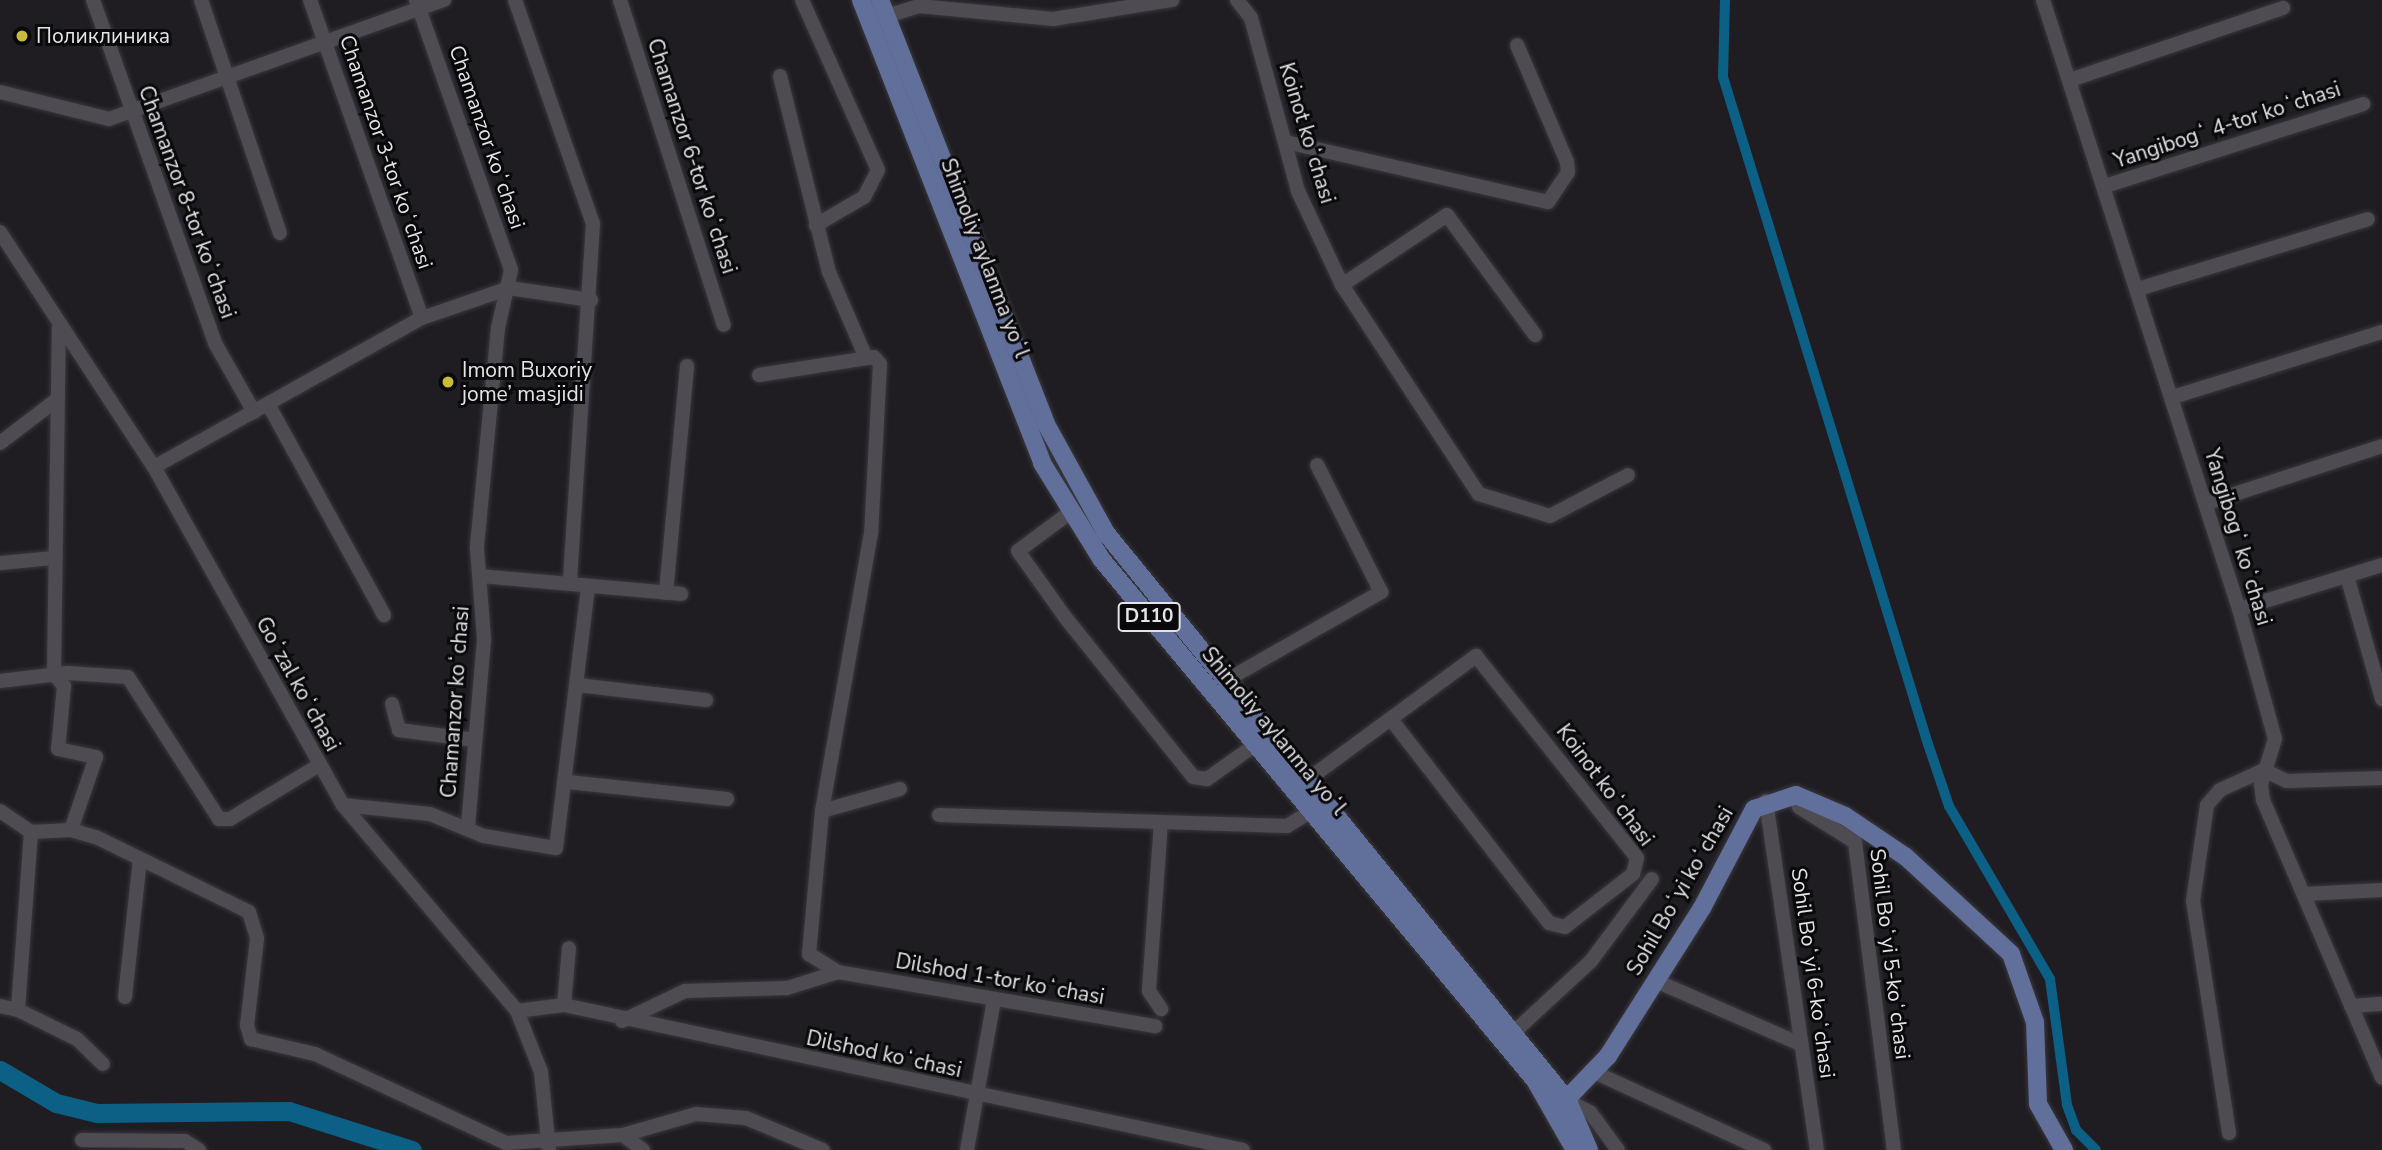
<!DOCTYPE html>
<html>
<head>
<meta charset="utf-8">
<style>
	body { margin:0 }
	#map { position:relative; width:2382px; height:1150px; overflow:hidden; background:#1f1d22; font-family:"Nunito Sans",sans-serif }
	div>[style] { position:absolute }
	.canal>* { height:10px; margin:-5px; padding:0 5px; transform-origin:5px; border-radius:5px; background:#0c5f85 }
	.river>* { height:19px; margin:-9.5px; padding:0 9.5px; transform-origin:9.5px; border-radius:9.5px; background:#0c5f85 }
	.roads { filter:drop-shadow(0 0 2px #39383c) drop-shadow(0 0 2px #39383c) }
	.minor>* { height:14px; margin:-7px; padding:0 7px; transform-origin:7px; border-radius:7px; background:#4e4c52 }
	.major>* { height:18px; margin:-9px; padding:0 9px; transform-origin:9px; border-radius:9px; background:#616f9b }
	.dots>* { width:19px; height:19px; translate:-50% -50%; box-sizing:border-box; border:4px solid #09080a; border-radius:50% }
	span { translate:-50% -50%; white-space:nowrap; text-align:center; line-height:1.15; -webkit-text-stroke:6px #09080a; paint-order:stroke }
	.shield-label span { padding:2px 5px; background:#09080a; border:2px solid; border-radius:5px; -webkit-text-stroke-width:0 }
	.shield-label { font-size:19px; color:#e4e3e7; font-weight:700 }
	.poi-label { font-size:21px; color:#e4e3e7 }
	.left { translate:0 -50%; text-align:left }
	.street-label { font-size:21px; color:#e4e3e7 }
</style>
</head>
<body>
<div id="map">
	<div class="canal">
		<i style="left:1725px;top:0;width:77px;rotate:91.5deg"></i>
		<i style="left:1723px;top:77px;width:698px;rotate:72.92deg"></i>
		<i style="left:1928px;top:744px;width:65px;rotate:71.3deg"></i>
		<i style="left:1949px;top:806px;width:200px;rotate:59.7deg"></i>
		<i style="left:2050px;top:979px;width:127px;rotate:82.3deg"></i>
		<i style="left:2067px;top:1105px;width:27px;rotate:70deg"></i>
		<i style="left:2076px;top:1130px;width:28px;rotate:45deg"></i>
	</div>
	<div class="river">
		<i style="left:0;top:1070px;width:65px;rotate:30.5deg"></i>
		<i style="left:56px;top:1103px;width:42px;rotate:13.7deg"></i>
		<i style="left:97px;top:1113px;width:192px;rotate:-0.6deg"></i>
		<i style="left:289px;top:1111px;width:129px;rotate:17.6deg"></i>
	</div>
	<div class="roads">
		<div class="minor">
			<i style="left:93px;top:0;width:366px;rotate:70.4deg"></i>
			<i style="left:216px;top:345px;width:77px;rotate:60.4deg"></i>
			<i style="left:201px;top:0;width:246px;rotate:71.3deg"></i>
			<i style="left:310px;top:0;width:337px;rotate:70.6deg"></i>
			<i style="left:416px;top:0;width:286px;rotate:70.6deg"></i>
			<i style="left:511px;top:270px;width:59px;rotate:102.6deg"></i>
			<i style="left:498px;top:328px;width:221px;rotate:95.5deg"></i>
			<i style="left:477px;top:548px;width:92px;rotate:85.6deg"></i>
			<i style="left:484px;top:640px;width:189px;rotate:94.9deg"></i>
			<i style="left:515px;top:0;width:237px;rotate:70.8deg"></i>
			<i style="left:593px;top:224px;width:359px;rotate:93.7deg"></i>
			<i style="left:620px;top:0;width:341px;rotate:72.3deg"></i>
			<i style="left:802px;top:0;width:186px;rotate:65.9deg"></i>
			<i style="left:878px;top:170px;width:30px;rotate:117deg"></i>
			<i style="left:864px;top:197px;width:56px;rotate:149.7deg"></i>
			<i style="left:1237px;top:0;width:23px;rotate:52deg"></i>
			<i style="left:1251px;top:18px;width:179px;rotate:74.8deg"></i>
			<i style="left:1298px;top:191px;width:104px;rotate:64.9deg"></i>
			<i style="left:1342px;top:285px;width:250px;rotate:56.8deg"></i>
			<i style="left:1479px;top:494px;width:74px;rotate:17.2deg"></i>
			<i style="left:1550px;top:516px;width:88px;rotate:-27.7deg"></i>
			<i style="left:2043px;top:0;width:640px;rotate:72.16deg"></i>
			<i style="left:2239px;top:609px;width:135px;rotate:74.5deg"></i>
			<i style="left:2275px;top:739px;width:47px;rotate:107.3deg"></i>
			<i style="left:2261px;top:784px;width:16px;rotate:83deg"></i>
			<i style="left:2263px;top:800px;width:302px;rotate:66.8deg"></i>
			<i style="left:877px;top:19px;width:44px;rotate:-17.2deg"></i>
			<i style="left:919px;top:6px;width:135px;rotate:5.5deg"></i>
			<i style="left:1053px;top:19px;width:121px;rotate:-9.1deg"></i>
			<i style="left:780px;top:76px;width:202px;rotate:76deg"></i>
			<i style="left:829px;top:272px;width:94px;rotate:66.7deg"></i>
			<i style="left:2070px;top:80px;width:225px;rotate:-18.7deg"></i>
			<i style="left:0;top:92px;width:112px;rotate:13.9deg"></i>
			<i style="left:109px;top:119px;width:356px;rotate:-19.6deg"></i>
			<i style="left:1286px;top:142px;width:269px;rotate:12.9deg"></i>
			<i style="left:1548px;top:202px;width:36px;rotate:-56deg"></i>
			<i style="left:1568px;top:172px;width:10px;rotate:-96deg"></i>
			<i style="left:1567px;top:162px;width:127px;rotate:-113.1deg"></i>
			<i style="left:2105px;top:186px;width:271px;rotate:-17.6deg"></i>
			<i style="left:0;top:232px;width:281px;rotate:56.8deg"></i>
			<i style="left:154px;top:467px;width:387px;rotate:60.8deg"></i>
			<i style="left:343px;top:805px;width:270px;rotate:49.8deg"></i>
			<i style="left:517px;top:1011px;width:66px;rotate:68.5deg"></i>
			<i style="left:541px;top:1072px;width:78px;rotate:84.1deg"></i>
			<i style="left:1342px;top:285px;width:126px;rotate:-33.7deg"></i>
			<i style="left:1447px;top:215px;width:149px;rotate:53.7deg"></i>
			<i style="left:2138px;top:289px;width:240px;rotate:-16.9deg"></i>
			<i style="left:759px;top:375px;width:116px;rotate:-8.9deg"></i>
			<i style="left:874px;top:357px;width:9px;rotate:49deg"></i>
			<i style="left:880px;top:364px;width:169px;rotate:93deg"></i>
			<i style="left:871px;top:533px;width:282px;rotate:100deg"></i>
			<i style="left:822px;top:811px;width:144px;rotate:95.2deg"></i>
			<i style="left:809px;top:954px;width:34px;rotate:32deg"></i>
			<i style="left:838px;top:972px;width:322px;rotate:9.7deg"></i>
			<i style="left:2173px;top:397px;width:219px;rotate:-17.3deg"></i>
			<i style="left:268px;top:404px;width:241px;rotate:61.2deg"></i>
			<i style="left:0;top:443px;width:69px;rotate:-37.4deg"></i>
			<i style="left:154px;top:467px;width:307px;rotate:-29.1deg"></i>
			<i style="left:422px;top:318px;width:92px;rotate:-19deg"></i>
			<i style="left:509px;top:288px;width:83px;rotate:8.3deg"></i>
			<i style="left:2207px;top:503px;width:184px;rotate:-18deg"></i>
			<i style="left:1072px;top:511px;width:67px;rotate:143.5deg"></i>
			<i style="left:1018px;top:551px;width:81px;rotate:54.5deg"></i>
			<i style="left:1065px;top:617px;width:205px;rotate:51.3deg"></i>
			<i style="left:1193px;top:777px;width:14px;rotate:8deg"></i>
			<i style="left:1207px;top:779px;width:59px;rotate:-35.3deg"></i>
			<i style="left:0;top:563px;width:53px;rotate:-5.4deg"></i>
			<i style="left:480px;top:576px;width:202px;rotate:5.1deg"></i>
			<i style="left:2347px;top:576px;width:128px;rotate:74.1deg"></i>
			<i style="left:666px;top:593px;width:228px;rotate:-84.7deg"></i>
			<i style="left:2239px;top:609px;width:150px;rotate:-17.1deg"></i>
			<i style="left:54px;top:674px;width:347px;rotate:-89.2deg"></i>
			<i style="left:54px;top:674px;width:16px;rotate:50deg"></i>
			<i style="left:64px;top:686px;width:63px;rotate:95.4deg"></i>
			<i style="left:58px;top:749px;width:39px;rotate:12deg"></i>
			<i style="left:96px;top:757px;width:77px;rotate:108.9deg"></i>
			<i style="left:0;top:681px;width:68px;rotate:-6.7deg"></i>
			<i style="left:68px;top:673px;width:60px;rotate:3.8deg"></i>
			<i style="left:128px;top:677px;width:169px;rotate:57.3deg"></i>
			<i style="left:219px;top:819px;width:11px"></i>
			<i style="left:230px;top:819px;width:104px;rotate:-31.2deg"></i>
			<i style="left:1225px;top:681px;width:180px;rotate:-29.7deg"></i>
			<i style="left:1381px;top:592px;width:142px;rotate:-116.7deg"></i>
			<i style="left:578px;top:685px;width:129px;rotate:6.7deg"></i>
			<i style="left:392px;top:704px;width:27px;rotate:75deg"></i>
			<i style="left:399px;top:730px;width:77px;rotate:7.5deg"></i>
			<i style="left:568px;top:782px;width:160px;rotate:6.1deg"></i>
			<i style="left:1299px;top:786px;width:220px;rotate:-36.3deg"></i>
			<i style="left:1476px;top:656px;width:258px;rotate:51.4deg"></i>
			<i style="left:1637px;top:858px;width:16px;rotate:104deg"></i>
			<i style="left:1633px;top:874px;width:86px;rotate:142.1deg"></i>
			<i style="left:1565px;top:927px;width:16px;rotate:-166deg"></i>
			<i style="left:1549px;top:923px;width:258px;rotate:-127.8deg"></i>
			<i style="left:1796px;top:795px;width:12px;rotate:76deg"></i>
			<i style="left:1799px;top:807px;width:66px;rotate:32deg"></i>
			<i style="left:1855px;top:842px;width:310px;rotate:82.8deg"></i>
			<i style="left:1766px;top:801px;width:353px;rotate:81.7deg"></i>
			<i style="left:343px;top:805px;width:87px;rotate:5.9deg"></i>
			<i style="left:430px;top:814px;width:58px;rotate:22.2deg"></i>
			<i style="left:484px;top:836px;width:73px;rotate:9.5deg"></i>
			<i style="left:556px;top:848px;width:263px;rotate:-83deg"></i>
			<i style="left:0;top:811px;width:37px;rotate:34deg"></i>
			<i style="left:31px;top:832px;width:40px;rotate:-2.9deg"></i>
			<i style="left:71px;top:830px;width:26px;rotate:16deg"></i>
			<i style="left:96px;top:837px;width:170px;rotate:26.1deg"></i>
			<i style="left:249px;top:912px;width:28px;rotate:73deg"></i>
			<i style="left:257px;top:939px;width:87px;rotate:96.6deg"></i>
			<i style="left:247px;top:1025px;width:15px;rotate:74deg"></i>
			<i style="left:251px;top:1039px;width:66px;rotate:13.2deg"></i>
			<i style="left:315px;top:1054px;width:211px;rotate:25deg"></i>
			<i style="left:506px;top:1143px;width:117px;rotate:-3.9deg"></i>
			<i style="left:623px;top:1135px;width:76px;rotate:-16deg"></i>
			<i style="left:696px;top:1114px;width:50px;rotate:4.6deg"></i>
			<i style="left:746px;top:1118px;width:83px;rotate:22.6deg"></i>
			<i style="left:822px;top:811px;width:81px;rotate:-15.8deg"></i>
			<i style="left:939px;top:815px;width:348px;rotate:1.8deg"></i>
			<i style="left:1287px;top:826px;width:29px;rotate:-31deg"></i>
			<i style="left:1161px;top:822px;width:169px;rotate:94.1deg"></i>
			<i style="left:1149px;top:991px;width:22px;rotate:56deg"></i>
			<i style="left:31px;top:832px;width:178px;rotate:94.2deg"></i>
			<i style="left:18px;top:1010px;width:66px;rotate:26.2deg"></i>
			<i style="left:77px;top:1039px;width:36px;rotate:44deg"></i>
			<i style="left:2304px;top:894px;width:78px;rotate:-2.9deg"></i>
			<i style="left:1656px;top:981px;width:157px;rotate:23.6deg"></i>
			<i style="left:125px;top:997px;width:138px;rotate:-83.8deg"></i>
			<i style="left:564px;top:1005px;width:57px;rotate:-85deg"></i>
			<i style="left:0;top:1006px;width:18px;rotate:13deg"></i>
			<i style="left:2351px;top:1006px;width:31px;rotate:-4deg"></i>
			<i style="left:517px;top:1011px;width:47px;rotate:-7.3deg"></i>
			<i style="left:564px;top:1005px;width:694px;rotate:12.05deg"></i>
			<i style="left:622px;top:1021px;width:70px;rotate:-25.5deg"></i>
			<i style="left:685px;top:991px;width:102px;rotate:-1.7deg"></i>
			<i style="left:787px;top:988px;width:53px;rotate:-17.4deg"></i>
			<i style="left:1513px;top:1033px;width:106px;rotate:-42.7deg"></i>
			<i style="left:1591px;top:961px;width:102px;rotate:-53.4deg"></i>
			<i style="left:1596px;top:1073px;width:185px;rotate:24.6deg"></i>
			<i style="left:1568px;top:1101px;width:25px;rotate:27deg"></i>
			<i style="left:1590px;top:1112px;width:47px;rotate:53.6deg"></i>
			<i style="left:2229px;top:1133px;width:235px;rotate:-98.8deg"></i>
			<i style="left:2193px;top:901px;width:97px;rotate:-81.7deg"></i>
			<i style="left:2207px;top:805px;width:20px;rotate:-49deg"></i>
			<i style="left:2220px;top:790px;width:48px;rotate:-24.4deg"></i>
			<i style="left:2264px;top:770px;width:25px;rotate:26deg"></i>
			<i style="left:2287px;top:781px;width:95px;rotate:-1.8deg"></i>
			<i style="left:623px;top:1135px;width:25px;rotate:37deg"></i>
			<i style="left:82px;top:1140px;width:103px;rotate:0.6deg"></i>
			<i style="left:185px;top:1141px;width:17px;rotate:33deg"></i>
			<i style="left:967px;top:1150px;width:152px;rotate:-79.8deg"></i>
		</div>
		<div class="major">
			<i style="left:861px;top:0;width:497px;rotate:68.6deg"></i>
			<i style="left:1042px;top:463px;width:114px;rotate:58.3deg"></i>
			<i style="left:1102px;top:560px;width:677px;rotate:50.22deg"></i>
			<i style="left:1535px;top:1080px;width:81px;rotate:60.3deg"></i>
			<i style="left:880px;top:0;width:455px;rotate:68.6deg"></i>
			<i style="left:1046px;top:424px;width:124px;rotate:61.2deg"></i>
			<i style="left:1106px;top:533px;width:732px;rotate:50.88deg"></i>
			<i style="left:1568px;top:1101px;width:53px;rotate:66.8deg"></i>
			<i style="left:1559px;top:1107px;width:71px;rotate:-46.1deg"></i>
			<i style="left:1608px;top:1056px;width:175px;rotate:-57.6deg"></i>
			<i style="left:1702px;top:908px;width:112px;rotate:-62.3deg"></i>
			<i style="left:1754px;top:809px;width:44px;rotate:-18.4deg"></i>
			<i style="left:1796px;top:795px;width:53px;rotate:23.2deg"></i>
			<i style="left:1845px;top:816px;width:73px;rotate:33.9deg"></i>
			<i style="left:1906px;top:857px;width:143px;rotate:42.7deg"></i>
			<i style="left:2011px;top:954px;width:72px;rotate:70.6deg"></i>
			<i style="left:2035px;top:1022px;width:82px;rotate:87.9deg"></i>
			<i style="left:2038px;top:1104px;width:53px;rotate:60.5deg"></i>
		</div>
	</div>
	<div class="dots">
		<i style="left:22px;top:36px;background:#c8bb3b"></i>
		<i style="left:448px;top:382px;background:#c8bb3b"></i>
	</div>
	<div class="shield-label">
		<span style="left:1149px;top:617px">D110</span>
	</div>
	<div class="poi-label">
		<span class="left" style="left:36px;top:36px">Поликлиника</span>
		<span class="left" style="left:462px;top:382px">Imom Buxoriy<br>jome’ masjidi</span>
	</div>
	<div class="street-label">
		<span style="left:2227px;top:125px;rotate:-18deg">Yangibogʻ 4-tor koʻchasi</span>
		<span style="left:1307px;top:133px;rotate:73deg">Koinot koʻchasi</span>
		<span style="left:487px;top:137px;rotate:71deg">Chamanzor koʻchasi</span>
		<span style="left:386px;top:152px;rotate:71deg">Chamanzor 3-tor koʻchasi</span>
		<span style="left:692px;top:156px;rotate:72deg">Chamanzor 6-tor koʻchasi</span>
		<span style="left:187px;top:202px;rotate:70deg">Chamanzor 8-tor koʻchasi</span>
		<span style="left:985px;top:258px;rotate:69deg">Shimoliy aylanma yoʻl</span>
		<span style="left:2238px;top:537px;rotate:73deg">Yangibogʻ koʻchasi</span>
		<span style="left:298px;top:684px;rotate:61deg">Goʻzal koʻchasi</span>
		<span style="left:455px;top:702px;rotate:-86deg">Chamanzor koʻchasi</span>
		<span style="left:1274px;top:731px;rotate:50deg">Shimoliy aylanma yoʻl</span>
		<span style="left:1605px;top:785px;rotate:53deg">Koinot koʻchasi</span>
		<span style="left:1680px;top:891px;rotate:-60deg">Sohil Boʻyi koʻchasi</span>
		<span style="left:1890px;top:954px;rotate:83deg">Sohil Boʻyi 5-koʻchasi</span>
		<span style="left:1813px;top:973px;rotate:82deg">Sohil Boʻyi 6-koʻchasi</span>
		<span style="left:1000px;top:979px;rotate:10deg">Dilshod 1-tor koʻchasi</span>
		<span style="left:884px;top:1054px;rotate:12deg">Dilshod koʻchasi</span>
	</div>
</div>
</body>
</html>
